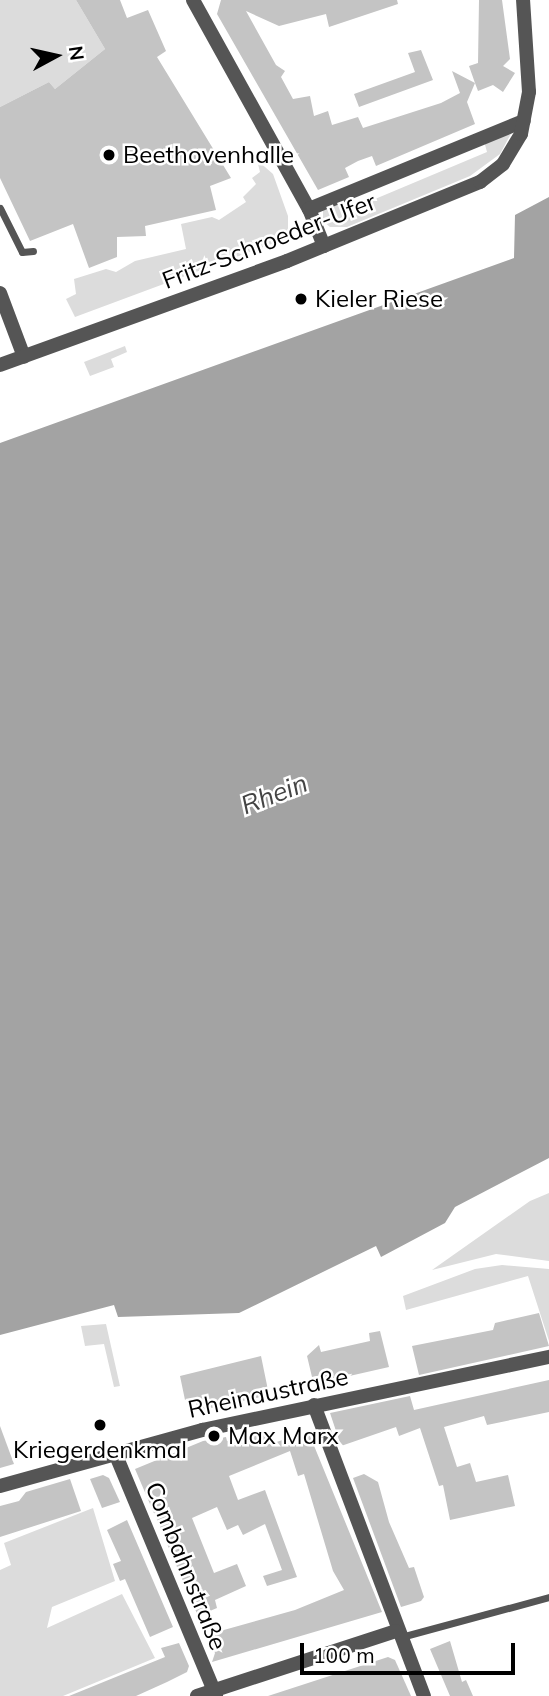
<!DOCTYPE html>
<html>
<head>
<meta charset="utf-8">
<style>
	body { margin:0 }
	#map { position:relative; width:549px; height:1696px; overflow:hidden; background:#fff; font-family:Mulish,sans-serif }
	div>[style] { position:absolute }
	.green>* { inset:0; background:#dcdcdc }
	.water>* { inset:0; background:#a3a3a3 }
	.building>* { inset:0; background:#c4c4c4 }
	.lane>* { height:7px; margin:-3.5px; padding:0 3.5px; transform-origin:3.5px; border-radius:3.5px; background:#555 }
	.street>* { height:14px; margin:-7px; padding:0 7px; transform-origin:7px; border-radius:7px; background:#555 }
	.dots>* { width:19px; height:19px; translate:-50% -50%; box-sizing:border-box; border:4px solid #fff; border-radius:50% }
	span { translate:-50% -50%; white-space:nowrap; text-align:center; line-height:1.15; -webkit-text-stroke:5px #fff; paint-order:stroke }
	.poi-label { font-size:24px; color:#000 }
	.left { translate:0 -50%; text-align:left }
	.street-label { font-size:24px; color:#000 }
	.water-label { font-size:26px; color:#444; font-style:italic }
	.north { position:absolute; left:21px; top:21px; width:70px; height:70px; -webkit-text-stroke:5px #fff; paint-order:stroke; rotate:82deg; font-size:19px; font-weight:700; line-height:28px; text-align:center; color:#000 }
	.north::after { content:''; display:block; margin:auto; width:24px; height:32px; background:#000; clip-path:polygon(50% 0,100% 100%,50% 72%,0 100%) }
	.scale { position:absolute; left:300px; top:1643px; width:215px; height:32px; box-sizing:border-box; border:4px solid #000; border-top:0; padding-left:9px; font-size:21px; line-height:24px; white-space:nowrap; color:#000; -webkit-text-stroke:5px #fff; paint-order:stroke }
</style>
</head>
<body>
<div id="map">
	<div class="green">
		<i style="clip-path:polygon(0 0,76px 0,105px 49px,55px 89px,49px 82px,0 107px)"></i>
		<i style="clip-path:polygon(513px 130px,500px 154px,470px 176px,347px 227px,330px 227px,323px 221px,323px 210px,351px 197px,356px 207px,487px 152px,484px 141px)"></i>
		<i style="clip-path:polygon(257px 160px,273px 174px,288px 216px,288px 231px,282px 240px,75px 317px,66px 299px,76px 294px,74px 279px,106px 269px,116px 272px,135px 261px,186px 249px,181px 224px,212px 217px,219px 220px,246px 202px,243px 197px,256px 184px,252px 178px,260px 172px)"></i>
		<i style="clip-path:polygon(125px 346px,127px 352px,111px 359px,114px 367px,90px 376px,84px 362px)"></i>
		<i style="clip-path:polygon(549px 1193px,549px 1261px,496px 1254px,432px 1270px,530px 1201px)"></i>
		<i style="clip-path:polygon(502px 1265px,549px 1269px,549px 1341px,528px 1276px,406px 1310px,403px 1296px,475px 1269px)"></i>
		<i style="clip-path:polygon(106px 1324px,120px 1386px,114px 1387px,104px 1344px,85px 1346px,81px 1326px)"></i>
		<i style="clip-path:polygon(93px 1508px,115px 1581px,52px 1607px,47px 1628px,122px 1594px,155px 1658px,63px 1696px,0 1696px,0 1570px,11px 1565px,4px 1543px)"></i>
	</div>
	<div class="water">
		<i style="clip-path:polygon(549px 197px,549px 1158px,455px 1207px,445px 1223px,381px 1257px,376px 1246px,239px 1313px,118px 1317px,114px 1305px,0 1335px,0 443px,514px 258px,515px 215px)"></i>
	</div>
	<div class="building">
		<i style="clip-path:polygon(76px 0,120px 0,127px 18px,148px 10px,166px 51px,157px 57px,231px 178px,210px 186px,216px 210px,145px 226px,146px 236px,117px 237px,117px 257px,89px 268px,73px 224px,30px 241px,0 178px,0 107px,49px 82px,55px 89px,105px 49px)"></i>
		<i style="clip-path:polygon(221px 0,397px 0,398px 4px,329px 27px,326px 14px,279px 26px,246px 11px,276px 65px,285px 71px,281px 77px,293px 99px,310px 96px,314px 116px,328px 111px,332px 125px,358px 117px,363px 128px,441px 103px,460px 93px,452px 71px,475px 83px,469px 66px,478px 63px,479px 0,502px 0,510px 59px,503px 66px,515px 73px,503px 92px,493px 85px,478px 91px,475px 83px,467px 102px,475px 124px,376px 166px,372px 156px,358px 161px,345px 168px,349px 177px,318px 190px,217px 14px)"></i>
		<i style="clip-path:polygon(421px 50px,433px 80px,359px 107px,354px 94px,415px 72px,408px 53px)"></i>
		<i style="clip-path:polygon(539px 1313px,549px 1346px,419px 1375px,412px 1346px,493px 1330px,495px 1323px)"></i>
		<i style="clip-path:polygon(380px 1331px,389px 1367px,323px 1382px,322px 1375px,312px 1377px,307px 1356px,319px 1345px,321px 1352px,370px 1341px,369px 1333px)"></i>
		<i style="clip-path:polygon(261px 1356px,269px 1395px,198px 1411px,195px 1398px,185px 1400px,180px 1376px)"></i>
		<i style="clip-path:polygon(549px 1380px,549px 1412px,487px 1425px,484px 1416px,444px 1427px,457px 1467px,470px 1463px,476px 1482px,508px 1475px,515px 1506px,450px 1520px,443px 1485px,439px 1486px,420px 1428px,399px 1436px,396px 1427px,341px 1446px,330px 1413px,410px 1396px,414px 1410px)"></i>
		<i style="clip-path:polygon(0 1426px,14px 1464px,0 1468px)"></i>
		<i style="clip-path:polygon(266px 1430px,271px 1444px,308px 1431px,382px 1612px,212px 1662px,215px 1653px,206px 1635px,295px 1610px,344px 1590px,333px 1571px,304px 1474px,298px 1476px,290px 1451px,229px 1476px,238px 1500px,265px 1490px,297px 1577px,267px 1586px,263px 1576px,282px 1570px,265px 1524px,243px 1535px,238px 1525px,227px 1530px,217px 1507px,192px 1518px,214px 1573px,237px 1564px,246px 1586px,215px 1600px,217px 1608px,198px 1616px,135px 1469px,203px 1441px,226px 1437px,227px 1441px)"></i>
		<i style="clip-path:polygon(364px 1474px,378px 1482px,389px 1522px,409px 1568px,414px 1567px,424px 1597px,421px 1601px,401px 1607px,353px 1478px)"></i>
		<i style="clip-path:polygon(103px 1475px,109px 1478px,120px 1502px,102px 1508px,90px 1479px)"></i>
		<i style="clip-path:polygon(70px 1479px,81px 1511px,0 1537px,0 1506px,19px 1501px,26px 1492px)"></i>
		<i style="clip-path:polygon(127px 1520px,173px 1627px,150px 1637px,125px 1579px,120px 1581px,113px 1564px,121px 1561px,107px 1530px)"></i>
		<i style="clip-path:polygon(450px 1641px,462px 1682px,466px 1680px,473px 1696px,450px 1696px,430px 1649px)"></i>
		<i style="clip-path:polygon(179px 1643px,189px 1666px,187px 1672px,167px 1682px,136px 1696px,69px 1696px,165px 1657px,161px 1648px)"></i>
		<i style="clip-path:polygon(388px 1657px,395px 1660px,411px 1696px,268px 1696px)"></i>
	</div>
	<div class="lane">
		<i style="left:0;top:208px;width:49px;rotate:63.4deg"></i>
		<i style="left:22px;top:252px;width:11px;rotate:-5deg"></i>
		<i style="left:401px;top:1637px;width:153px;rotate:-15.1deg"></i>
	</div>
	<div class="street">
		<i style="left:193px;top:0;width:239px;rotate:61deg"></i>
		<i style="left:309px;top:209px;width:40px;rotate:68deg"></i>
		<i style="left:309px;top:209px;width:232px;rotate:-22.3deg"></i>
		<i style="left:0;top:293px;width:68px;rotate:69.4deg"></i>
		<i style="left:0;top:365px;width:305px;rotate:-19.9deg"></i>
		<i style="left:287px;top:261px;width:209px;rotate:-22.3deg"></i>
		<i style="left:480px;top:182px;width:29px;rotate:-38deg"></i>
		<i style="left:503px;top:164px;width:35px;rotate:-59deg"></i>
		<i style="left:521px;top:134px;width:43px;rotate:-79.2deg"></i>
		<i style="left:529px;top:92px;width:92px;rotate:-93.7deg"></i>
		<i style="left:314px;top:1405px;width:311px;rotate:69.3deg"></i>
		<i style="left:115px;top:1453px;width:263px;rotate:67.4deg"></i>
		<i style="left:0;top:1486px;width:210px;rotate:-15.5deg"></i>
		<i style="left:202px;top:1430px;width:355px;rotate:-11.9deg"></i>
		<i style="left:197px;top:1696px;width:209px;rotate:-18.1deg"></i>
	</div>
	<div class="dots">
		<i style="left:109px;top:155px;background:#000"></i>
		<i style="left:301px;top:299px;background:#000"></i>
		<i style="left:100px;top:1425px;background:#000"></i>
		<i style="left:214px;top:1436px;background:#000"></i>
	</div>
	<div class="poi-label">
		<span class="left" style="left:123px;top:155px">Beethovenhalle</span>
		<span class="left" style="left:315px;top:299px">Kieler Riese</span>
		<span class="left" style="left:228px;top:1436px">Max Marx</span>
		<span style="left:100px;top:1450px">Kriegerdenkmal</span>
	</div>
	<div class="street-label">
		<span style="left:269px;top:241px;rotate:-21deg">Fritz-Schroeder-Ufer</span>
		<span style="left:268px;top:1393px;rotate:-12deg">Rheinaustraße</span>
		<span style="left:186px;top:1566px;rotate:68deg">Combahnstraße</span>
	</div>
	<div class="water-label">
		<span style="left:274px;top:794px;rotate:-21deg">Rhein</span>
	</div>
	<div class="north">N</div>
	<div class="scale">100 m</div>
</div>
</body>
</html>
